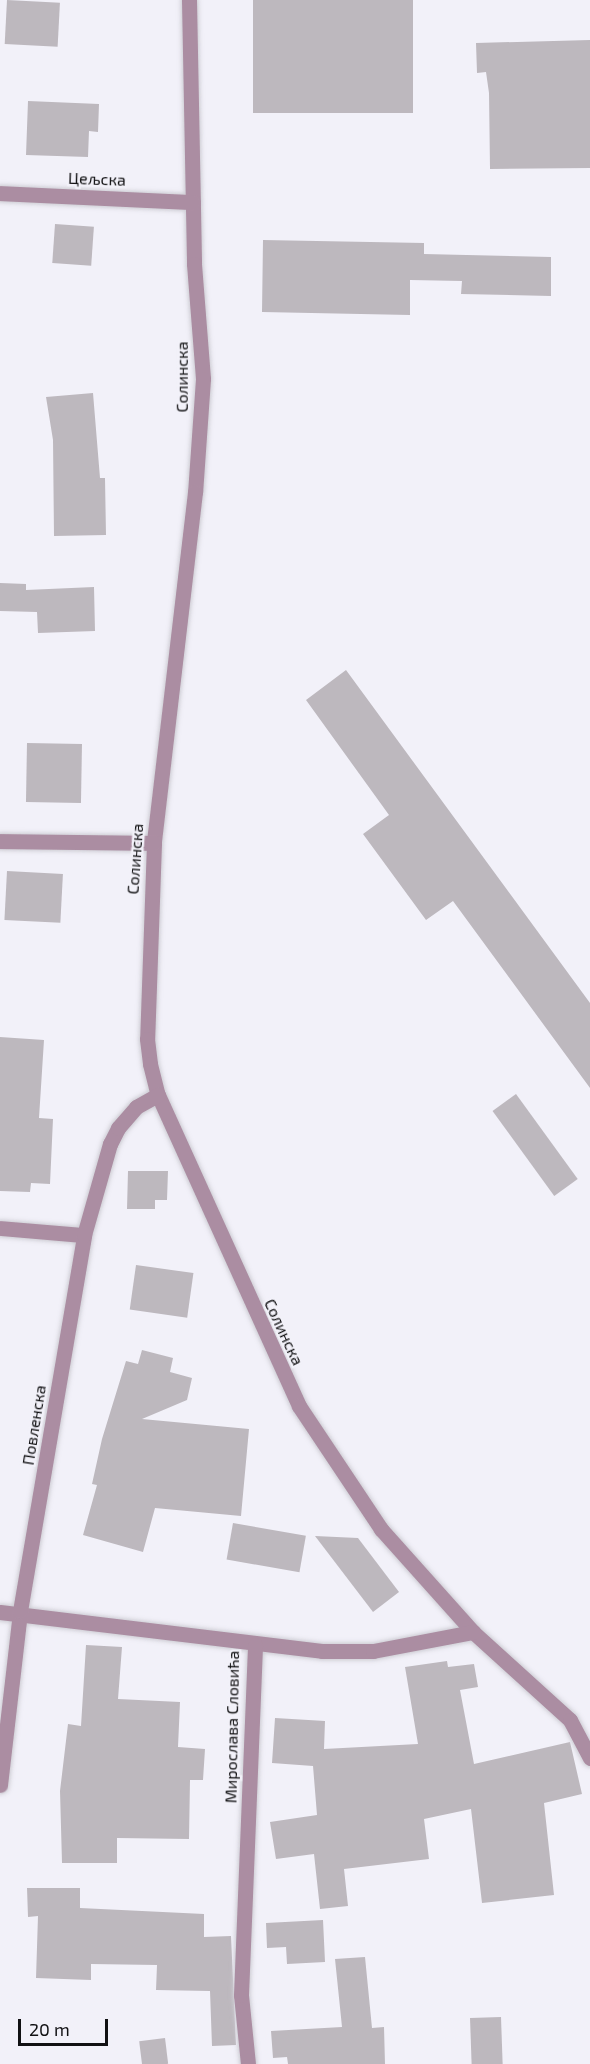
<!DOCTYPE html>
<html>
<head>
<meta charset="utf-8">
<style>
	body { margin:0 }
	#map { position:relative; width:590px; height:2064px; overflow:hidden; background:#f2f1f9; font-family:"Exo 2",sans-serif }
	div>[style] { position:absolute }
	.building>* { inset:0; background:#bdb8be; transform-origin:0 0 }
	.roads { filter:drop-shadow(0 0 2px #cecdd4) drop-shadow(0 0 2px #cecdd4) }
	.street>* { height:15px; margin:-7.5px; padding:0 7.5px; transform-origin:7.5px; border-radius:7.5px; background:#ab8da2 }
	span { translate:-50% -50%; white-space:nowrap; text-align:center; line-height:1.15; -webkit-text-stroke:4.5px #f2f1f9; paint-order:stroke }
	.street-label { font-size:16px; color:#111113 }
	.scale { position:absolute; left:18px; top:2019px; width:90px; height:27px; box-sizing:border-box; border:3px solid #111113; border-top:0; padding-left:8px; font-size:18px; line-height:21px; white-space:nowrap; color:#111113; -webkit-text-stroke:4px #f2f1f9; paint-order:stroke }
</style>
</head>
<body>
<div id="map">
	<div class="building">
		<i style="left:7px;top:0;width:53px;height:44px;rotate:3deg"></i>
		<i style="left:253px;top:0;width:160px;height:113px"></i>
		<i style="clip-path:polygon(590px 40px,590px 168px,490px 169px,489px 93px,486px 72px,477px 73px,476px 43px)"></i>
		<i style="clip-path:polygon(28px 101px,99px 104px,98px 132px,89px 131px,88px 157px,26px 155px)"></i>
		<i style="left:55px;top:224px;width:39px;height:39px;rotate:4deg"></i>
		<i style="clip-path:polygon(263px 240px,424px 243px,424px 254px,551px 257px,551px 296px,461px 294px,462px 281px,410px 280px,410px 315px,262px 312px)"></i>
		<i style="clip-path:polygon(93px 393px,100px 478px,105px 478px,106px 535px,54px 536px,53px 440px,46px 397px)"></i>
		<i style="clip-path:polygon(0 583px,26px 584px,26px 590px,94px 587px,95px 631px,38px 633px,37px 612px,0 611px)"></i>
		<i style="clip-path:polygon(346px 670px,590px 1003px,590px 1088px,453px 901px,426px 920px,363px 834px,389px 815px,306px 700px)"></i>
		<i style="left:27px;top:743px;width:55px;height:59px;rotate:1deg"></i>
		<i style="left:7px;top:871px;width:56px;height:49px;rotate:3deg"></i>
		<i style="clip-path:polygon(0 1037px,44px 1040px,39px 1118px,53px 1119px,50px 1184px,31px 1183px,30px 1192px,0 1191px)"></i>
		<i style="left:516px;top:1094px;width:105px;height:29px;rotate:54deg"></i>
		<i style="clip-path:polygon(128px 1171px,168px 1171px,167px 1200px,155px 1200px,155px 1209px,127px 1209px)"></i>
		<i style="left:136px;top:1265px;width:58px;height:45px;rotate:8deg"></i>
		<i style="clip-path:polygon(142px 1350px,173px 1358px,170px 1372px,192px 1378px,187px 1400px,142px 1419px,249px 1429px,241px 1516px,155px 1508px,143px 1552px,83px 1535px,97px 1485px,92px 1484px,102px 1439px,126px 1361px,138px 1364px)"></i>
		<i style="left:233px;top:1523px;width:74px;height:37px;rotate:10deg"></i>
		<i style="clip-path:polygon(315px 1536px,358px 1538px,399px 1592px,373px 1612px)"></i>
		<i style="clip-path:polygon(86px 1645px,122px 1647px,118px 1699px,180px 1702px,178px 1747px,205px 1749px,203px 1780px,190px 1780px,189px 1839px,117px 1838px,117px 1863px,62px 1863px,60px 1791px,68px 1724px,81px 1726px)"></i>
		<i style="clip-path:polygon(447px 1661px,448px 1667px,474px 1664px,478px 1687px,460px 1690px,474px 1764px,570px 1742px,582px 1794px,544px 1803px,554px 1895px,482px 1903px,471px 1809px,424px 1819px,429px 1859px,344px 1869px,348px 1906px,320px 1909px,314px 1854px,276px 1859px,270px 1822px,317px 1815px,313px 1766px,272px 1763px,275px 1718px,325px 1721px,324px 1749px,418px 1744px,405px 1667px)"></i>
		<i style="clip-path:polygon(27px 1888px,80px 1888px,80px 1908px,204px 1914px,204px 1937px,231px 1936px,236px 2045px,212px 2046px,210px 1991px,156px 1990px,157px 1965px,91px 1964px,91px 1980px,36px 1978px,38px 1916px,28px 1917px)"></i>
		<i style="clip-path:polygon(323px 1920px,325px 1962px,287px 1964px,286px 1947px,267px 1948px,266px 1923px)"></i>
		<i style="clip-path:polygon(365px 1957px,372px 2028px,384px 2027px,385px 2064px,288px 2064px,287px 2057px,273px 2058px,271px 2031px,342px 2027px,335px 1959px)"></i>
		<i style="left:501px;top:2017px;width:47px;height:31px;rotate:88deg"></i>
		<i style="left:165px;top:2038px;width:26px;height:26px;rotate:83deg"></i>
	</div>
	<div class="roads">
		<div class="street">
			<i style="left:189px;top:0;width:264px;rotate:88.9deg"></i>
			<i style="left:194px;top:264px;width:115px;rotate:85.5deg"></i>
			<i style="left:203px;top:379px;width:113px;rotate:94deg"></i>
			<i style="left:195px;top:492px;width:353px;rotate:96.7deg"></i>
			<i style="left:154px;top:843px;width:196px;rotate:92deg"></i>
			<i style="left:147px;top:1039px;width:25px;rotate:83deg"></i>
			<i style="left:150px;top:1064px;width:32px;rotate:76deg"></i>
			<i style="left:158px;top:1095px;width:341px;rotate:65.6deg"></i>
			<i style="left:299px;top:1406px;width:148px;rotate:56.3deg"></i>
			<i style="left:381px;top:1529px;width:138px;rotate:48.2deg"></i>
			<i style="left:473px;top:1632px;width:131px;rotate:42.2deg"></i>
			<i style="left:570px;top:1720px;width:43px;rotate:62.2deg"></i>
			<i style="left:0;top:193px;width:193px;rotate:2.7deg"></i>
			<i style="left:0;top:841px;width:154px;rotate:0.7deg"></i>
			<i style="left:0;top:1228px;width:84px;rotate:4.8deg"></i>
			<i style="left:0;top:1612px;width:324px;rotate:6.9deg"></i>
			<i style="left:322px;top:1651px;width:51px"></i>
			<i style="left:373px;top:1651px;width:102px;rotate:-10.8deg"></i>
			<i style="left:0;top:1785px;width:175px;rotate:-83.4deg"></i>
			<i style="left:20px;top:1611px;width:381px;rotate:-80.3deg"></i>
			<i style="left:84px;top:1235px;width:95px;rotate:-74.1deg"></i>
			<i style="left:110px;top:1144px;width:18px;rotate:-63deg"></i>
			<i style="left:118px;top:1128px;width:28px;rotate:-49deg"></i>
			<i style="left:136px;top:1107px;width:25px;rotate:-29deg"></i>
			<i style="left:248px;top:2064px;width:69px;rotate:-95.8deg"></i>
			<i style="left:241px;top:1995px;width:350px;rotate:-87.7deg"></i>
		</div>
	</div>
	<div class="street-label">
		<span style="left:97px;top:179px;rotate:2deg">Цељска</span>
		<span style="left:182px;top:377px;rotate:-90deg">Солинска</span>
		<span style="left:135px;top:859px;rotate:-86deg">Солинска</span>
		<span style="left:284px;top:1332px;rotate:65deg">Солинска</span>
		<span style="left:34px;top:1425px;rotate:-81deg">Повленска</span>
		<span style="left:232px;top:1727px;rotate:-89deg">Мирослава Словића</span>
	</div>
	<div class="scale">20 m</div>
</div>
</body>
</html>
